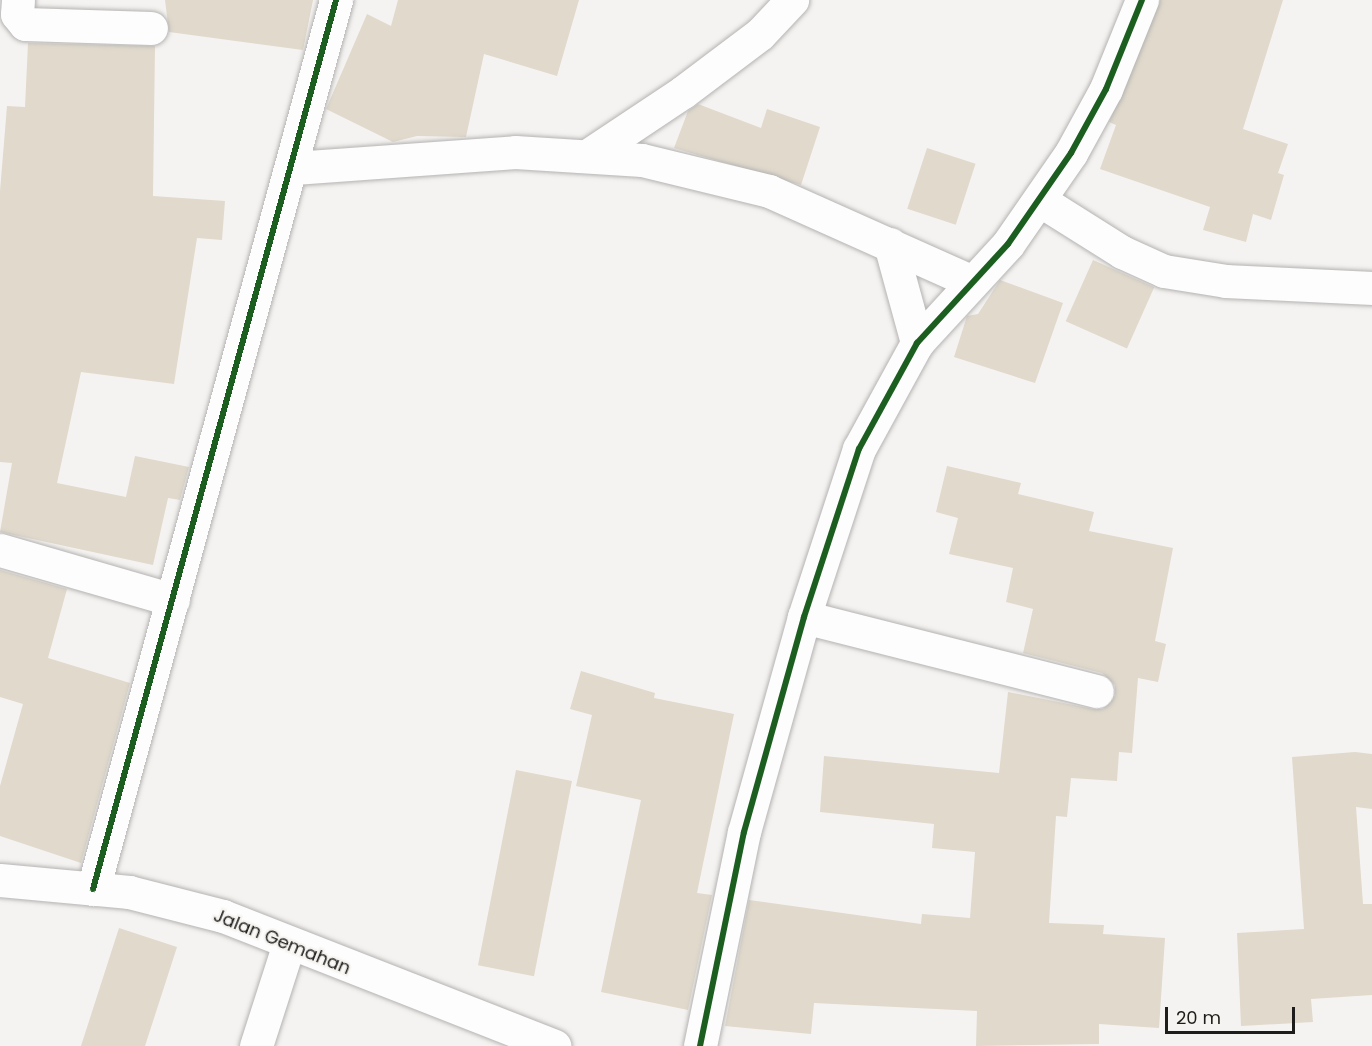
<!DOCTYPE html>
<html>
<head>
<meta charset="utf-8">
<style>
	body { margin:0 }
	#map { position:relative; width:1372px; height:1046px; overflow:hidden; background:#f5f3f1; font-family:Poppins,sans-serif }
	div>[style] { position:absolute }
	.building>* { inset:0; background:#e0d9cc; transform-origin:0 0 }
	.roads { filter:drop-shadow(0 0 2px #b4b3b2) drop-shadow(0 0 2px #b4b3b2) }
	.minor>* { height:33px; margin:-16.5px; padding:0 16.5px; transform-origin:16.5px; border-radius:16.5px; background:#fefdfd }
	.cycleway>* { height:6px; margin:-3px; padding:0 3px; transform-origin:3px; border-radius:3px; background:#1b5e20 }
	span { translate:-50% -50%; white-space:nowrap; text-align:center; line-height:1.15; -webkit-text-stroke:4.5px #f6f4f0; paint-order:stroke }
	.street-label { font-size:18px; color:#1e1d1c }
	.scale { position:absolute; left:1165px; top:1007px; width:130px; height:27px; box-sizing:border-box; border:3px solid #1e1d1c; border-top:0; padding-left:8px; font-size:18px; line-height:21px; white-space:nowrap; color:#1e1d1c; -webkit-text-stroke:4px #f6f4f0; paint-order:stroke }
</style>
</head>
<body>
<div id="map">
	<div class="building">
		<i style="clip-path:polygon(165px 0,313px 0,303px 50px,169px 32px)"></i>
		<i style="clip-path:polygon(398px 0,579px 0,557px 76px,484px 54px,466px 137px,417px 136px,393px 142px,326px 109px,367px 14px,391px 26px)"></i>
		<i style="clip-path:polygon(1160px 0,1283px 0,1243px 129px,1288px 144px,1278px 173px,1284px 175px,1271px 220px,1253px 214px,1246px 242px,1203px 230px,1210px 207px,1100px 169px,1116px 125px,1109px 122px)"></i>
		<i style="clip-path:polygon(28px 43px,155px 46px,153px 196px,225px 201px,222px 240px,197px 238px,174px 384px,81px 372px,57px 483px,126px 497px,135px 456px,189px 467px,180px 500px,168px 498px,153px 565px,0 532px,12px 463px,0 462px,0 191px,7px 106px,25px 107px)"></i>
		<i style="clip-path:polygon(698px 104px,761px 128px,767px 109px,820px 127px,801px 185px,674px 148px,688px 111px)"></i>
		<i style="left:927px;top:148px;width:51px;height:64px;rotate:18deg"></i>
		<i style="left:1093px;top:260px;width:67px;height:67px;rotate:24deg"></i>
		<i style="clip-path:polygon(1000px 280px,1063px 303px,1035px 383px,954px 357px,967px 316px,978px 314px)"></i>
		<i style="clip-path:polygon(947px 466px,1021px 483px,1018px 494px,1094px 512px,1089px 531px,1173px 548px,1155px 641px,1166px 644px,1158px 682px,1138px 678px,1132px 753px,1119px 752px,1117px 781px,1071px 778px,1067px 817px,1056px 816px,1049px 923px,1104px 925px,1103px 934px,1165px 938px,1159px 1028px,1099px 1024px,1099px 1044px,976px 1046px,977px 1011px,814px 1003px,811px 1034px,725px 1026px,749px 900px,921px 924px,922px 914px,970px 918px,975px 852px,932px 848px,934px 824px,820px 812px,824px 756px,999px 773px,1008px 692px,1093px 709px,1103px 709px,1115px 696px,1115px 685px,1102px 673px,1023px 653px,1033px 609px,1006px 602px,1013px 568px,949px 554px,958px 518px,936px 512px)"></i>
		<i style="clip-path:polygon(0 570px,67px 589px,48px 658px,130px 683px,81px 863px,0 836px,0 786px,23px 704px,0 697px)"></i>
		<i style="clip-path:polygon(581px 671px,655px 693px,654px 698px,734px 714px,697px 893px,712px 895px,688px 1010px,601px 992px,641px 800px,576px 786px,592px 715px,570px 709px)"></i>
		<i style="clip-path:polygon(1355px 752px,1372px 754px,1372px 809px,1356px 807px,1363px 904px,1372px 904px,1372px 995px,1311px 999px,1313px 1022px,1241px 1026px,1237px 933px,1304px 929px,1292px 757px)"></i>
		<i style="left:516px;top:770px;width:57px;height:199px;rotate:11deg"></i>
		<i style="clip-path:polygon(119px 928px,177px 947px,145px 1046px,81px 1046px)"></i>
	</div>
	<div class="roads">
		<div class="minor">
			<i style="left:18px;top:0;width:14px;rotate:94deg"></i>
			<i style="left:17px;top:14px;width:13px;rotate:51deg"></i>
			<i style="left:25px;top:24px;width:126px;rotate:1.8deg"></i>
			<i style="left:590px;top:154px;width:112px;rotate:-33.7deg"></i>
			<i style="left:683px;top:92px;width:96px;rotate:-37deg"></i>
			<i style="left:760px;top:34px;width:47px;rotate:-46.7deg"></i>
			<i style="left:294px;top:168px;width:222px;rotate:-4.1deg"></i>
			<i style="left:515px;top:152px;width:127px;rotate:3.6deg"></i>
			<i style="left:642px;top:160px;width:131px;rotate:13.7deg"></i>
			<i style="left:769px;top:191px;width:222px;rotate:24.1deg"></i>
			<i style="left:1041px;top:201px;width:96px;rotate:32.2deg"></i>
			<i style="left:1122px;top:252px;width:46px;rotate:24.3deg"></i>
			<i style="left:1164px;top:271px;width:63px;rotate:9.2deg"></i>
			<i style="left:1226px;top:281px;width:146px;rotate:2.7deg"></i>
			<i style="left:890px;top:244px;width:103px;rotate:74.7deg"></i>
			<i style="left:0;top:550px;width:180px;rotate:16.1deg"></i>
			<i style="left:804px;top:617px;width:302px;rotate:14.2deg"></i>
			<i style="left:0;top:880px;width:130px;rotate:5.3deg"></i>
			<i style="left:129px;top:892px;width:97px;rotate:14.3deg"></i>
			<i style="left:223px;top:916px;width:356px;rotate:21.4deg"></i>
			<i style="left:93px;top:889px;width:922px;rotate:-74.71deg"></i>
			<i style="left:256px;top:1046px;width:108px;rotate:-72.2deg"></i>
			<i style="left:700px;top:1046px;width:218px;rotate:-78.4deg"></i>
			<i style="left:744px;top:832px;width:223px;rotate:-74.4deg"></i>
			<i style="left:804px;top:617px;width:177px;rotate:-71.9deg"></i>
			<i style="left:859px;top:449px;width:121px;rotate:-61.3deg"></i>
			<i style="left:917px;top:343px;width:134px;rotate:-47.4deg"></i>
			<i style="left:1008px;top:244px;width:111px;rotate:-55.3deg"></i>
			<i style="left:1071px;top:153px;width:73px;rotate:-61.3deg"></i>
			<i style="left:1106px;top:89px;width:96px;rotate:-68deg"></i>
		</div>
	</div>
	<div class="cycleway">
		<i style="left:93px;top:889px;width:922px;rotate:-74.71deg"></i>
		<i style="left:700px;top:1046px;width:218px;rotate:-78.4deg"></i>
		<i style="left:744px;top:832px;width:223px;rotate:-74.4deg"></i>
		<i style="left:804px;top:617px;width:177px;rotate:-71.9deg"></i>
		<i style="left:859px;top:449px;width:121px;rotate:-61.3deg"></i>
		<i style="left:917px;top:343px;width:134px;rotate:-47.4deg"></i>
		<i style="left:1008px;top:244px;width:111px;rotate:-55.3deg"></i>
		<i style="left:1071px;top:153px;width:73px;rotate:-61.3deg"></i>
		<i style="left:1106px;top:89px;width:96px;rotate:-68deg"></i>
	</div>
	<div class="street-label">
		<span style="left:282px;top:942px;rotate:22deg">Jalan Gemahan</span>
	</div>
	<div class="scale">20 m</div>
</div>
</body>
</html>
